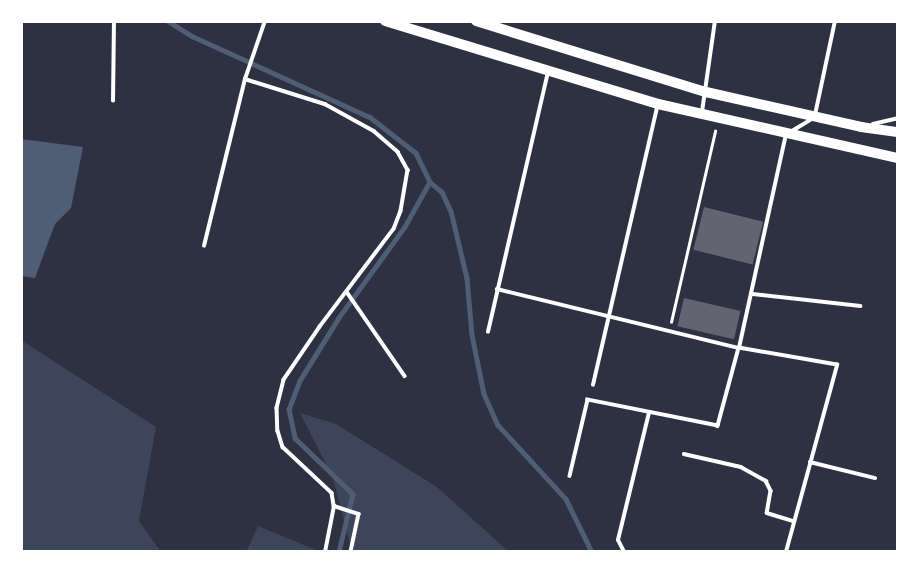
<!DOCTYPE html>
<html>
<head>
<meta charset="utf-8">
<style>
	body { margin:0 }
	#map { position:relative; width:919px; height:573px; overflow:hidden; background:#2d3142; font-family:"Fira Sans",sans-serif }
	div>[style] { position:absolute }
	.green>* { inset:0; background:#3c4559 }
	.water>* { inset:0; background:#4f5d75 }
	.stream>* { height:4.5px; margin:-2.25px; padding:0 2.25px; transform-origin:2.25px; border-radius:2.25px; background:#4f5d75 }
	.building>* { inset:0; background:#626471; transform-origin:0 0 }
	.path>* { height:2.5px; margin:-1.25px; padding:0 1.25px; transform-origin:1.25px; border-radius:1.25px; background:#fff }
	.service>* { height:3.5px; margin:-1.75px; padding:0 1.75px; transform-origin:1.75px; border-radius:1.75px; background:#fff }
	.primary>* { height:10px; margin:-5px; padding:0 5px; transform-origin:5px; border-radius:5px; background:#fff }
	span { translate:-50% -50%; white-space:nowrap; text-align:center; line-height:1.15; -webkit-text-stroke:6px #fff; paint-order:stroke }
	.frame { position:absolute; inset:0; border:23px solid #fff; pointer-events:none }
</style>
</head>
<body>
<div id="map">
	<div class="green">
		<i style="clip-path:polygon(21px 340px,156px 427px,139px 521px,161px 552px,21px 552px)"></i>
		<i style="clip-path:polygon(300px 413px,336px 424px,437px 487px,509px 552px,352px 552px,333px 478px)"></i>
		<i style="clip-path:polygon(258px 526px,321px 552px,246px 552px)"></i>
	</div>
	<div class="water">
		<i style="clip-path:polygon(21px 139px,83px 147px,71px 208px,55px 224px,35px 278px,21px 276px)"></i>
	</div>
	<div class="stream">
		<i style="left:168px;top:21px;width:28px;rotate:32deg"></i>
		<i style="left:192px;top:36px;width:196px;rotate:24.5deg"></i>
		<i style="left:370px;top:117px;width:58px;rotate:38deg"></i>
		<i style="left:416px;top:153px;width:32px;rotate:64deg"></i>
		<i style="left:430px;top:182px;width:51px;rotate:119.1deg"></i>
		<i style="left:405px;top:227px;width:112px;rotate:126deg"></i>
		<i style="left:339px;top:318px;width:74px;rotate:121.8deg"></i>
		<i style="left:300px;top:381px;width:30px;rotate:111deg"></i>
		<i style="left:289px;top:409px;width:30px;rotate:78deg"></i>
		<i style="left:295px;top:438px;width:81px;rotate:44deg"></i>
		<i style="left:353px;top:494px;width:60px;rotate:103.6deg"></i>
		<i style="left:430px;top:182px;width:16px;rotate:40deg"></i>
		<i style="left:442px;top:192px;width:21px;rotate:65deg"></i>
		<i style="left:451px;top:211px;width:69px;rotate:76.6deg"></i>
		<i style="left:467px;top:278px;width:57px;rotate:85deg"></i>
		<i style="left:472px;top:335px;width:60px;rotate:78.5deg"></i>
		<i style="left:484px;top:394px;width:34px;rotate:66deg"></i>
		<i style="left:498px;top:425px;width:100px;rotate:47.4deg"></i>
		<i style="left:566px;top:499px;width:59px;rotate:63.9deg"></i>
	</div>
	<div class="building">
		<i style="left:704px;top:207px;width:61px;height:44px;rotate:14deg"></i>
		<i style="left:684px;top:298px;width:58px;height:29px;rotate:13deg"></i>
	</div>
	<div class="path">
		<i style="left:671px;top:322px;width:196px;rotate:-77deg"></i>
	</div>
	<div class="service">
		<i style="left:245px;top:79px;width:84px;rotate:17.4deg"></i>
		<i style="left:325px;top:104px;width:56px;rotate:28.9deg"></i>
		<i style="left:374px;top:131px;width:32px;rotate:41deg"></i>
		<i style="left:398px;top:152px;width:21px;rotate:61deg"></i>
		<i style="left:408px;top:170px;width:42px;rotate:99.7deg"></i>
		<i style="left:401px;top:211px;width:19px;rotate:111deg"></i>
		<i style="left:394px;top:229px;width:123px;rotate:127.1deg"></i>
		<i style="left:320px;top:327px;width:64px;rotate:124.2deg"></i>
		<i style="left:284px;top:380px;width:29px;rotate:104deg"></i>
		<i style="left:277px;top:408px;width:23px;rotate:88deg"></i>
		<i style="left:278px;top:431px;width:17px;rotate:73deg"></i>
		<i style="left:283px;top:447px;width:67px;rotate:43.2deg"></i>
		<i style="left:332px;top:493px;width:13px;rotate:81deg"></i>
		<i style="left:334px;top:506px;width:26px;rotate:18deg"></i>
		<i style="left:359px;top:514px;width:39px;rotate:102deg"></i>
		<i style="left:113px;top:101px;width:80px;rotate:-89.3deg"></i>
		<i style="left:702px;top:112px;width:92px;rotate:-81.9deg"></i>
		<i style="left:815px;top:115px;width:96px;rotate:-78deg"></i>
		<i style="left:873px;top:124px;width:26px;rotate:-13deg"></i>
		<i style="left:792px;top:131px;width:21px;rotate:-31deg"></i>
		<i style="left:204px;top:246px;width:172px;rotate:-76.2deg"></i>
		<i style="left:245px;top:79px;width:61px;rotate:-71deg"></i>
		<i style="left:497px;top:289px;width:249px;rotate:13.7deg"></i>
		<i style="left:739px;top:348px;width:81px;rotate:105.1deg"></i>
		<i style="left:718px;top:426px;width:133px;rotate:-168.7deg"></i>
		<i style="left:588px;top:400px;width:78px;rotate:103.3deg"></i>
		<i style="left:347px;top:292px;width:102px;rotate:55.4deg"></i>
		<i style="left:753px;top:294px;width:108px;rotate:6.4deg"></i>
		<i style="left:488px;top:332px;width:267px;rotate:-77deg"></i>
		<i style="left:593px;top:385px;width:285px;rotate:-77deg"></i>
		<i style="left:684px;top:454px;width:58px;rotate:12.8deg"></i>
		<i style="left:741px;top:467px;width:29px;rotate:29deg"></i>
		<i style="left:766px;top:481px;width:11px;rotate:63deg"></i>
		<i style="left:771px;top:491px;width:22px;rotate:100deg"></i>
		<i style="left:767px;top:513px;width:28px;rotate:17deg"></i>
		<i style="left:810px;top:462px;width:67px;rotate:13.8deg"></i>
		<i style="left:325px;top:552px;width:47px;rotate:-78.9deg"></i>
		<i style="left:624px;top:552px;width:13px;rotate:-117deg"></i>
		<i style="left:618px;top:540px;width:131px;rotate:-76.3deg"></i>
		<i style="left:786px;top:552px;width:194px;rotate:-74.7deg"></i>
		<i style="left:837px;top:365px;width:99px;rotate:-170.2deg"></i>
		<i style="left:739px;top:348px;width:218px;rotate:-77.6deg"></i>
	</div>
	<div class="primary">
		<i style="left:385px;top:21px;width:285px;rotate:16.9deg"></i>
		<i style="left:658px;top:104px;width:246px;rotate:12.7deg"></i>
		<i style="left:476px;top:21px;width:241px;rotate:17.2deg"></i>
		<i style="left:706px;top:92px;width:159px;rotate:12.7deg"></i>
		<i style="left:861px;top:127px;width:37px;rotate:8deg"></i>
	</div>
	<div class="frame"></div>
</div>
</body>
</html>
